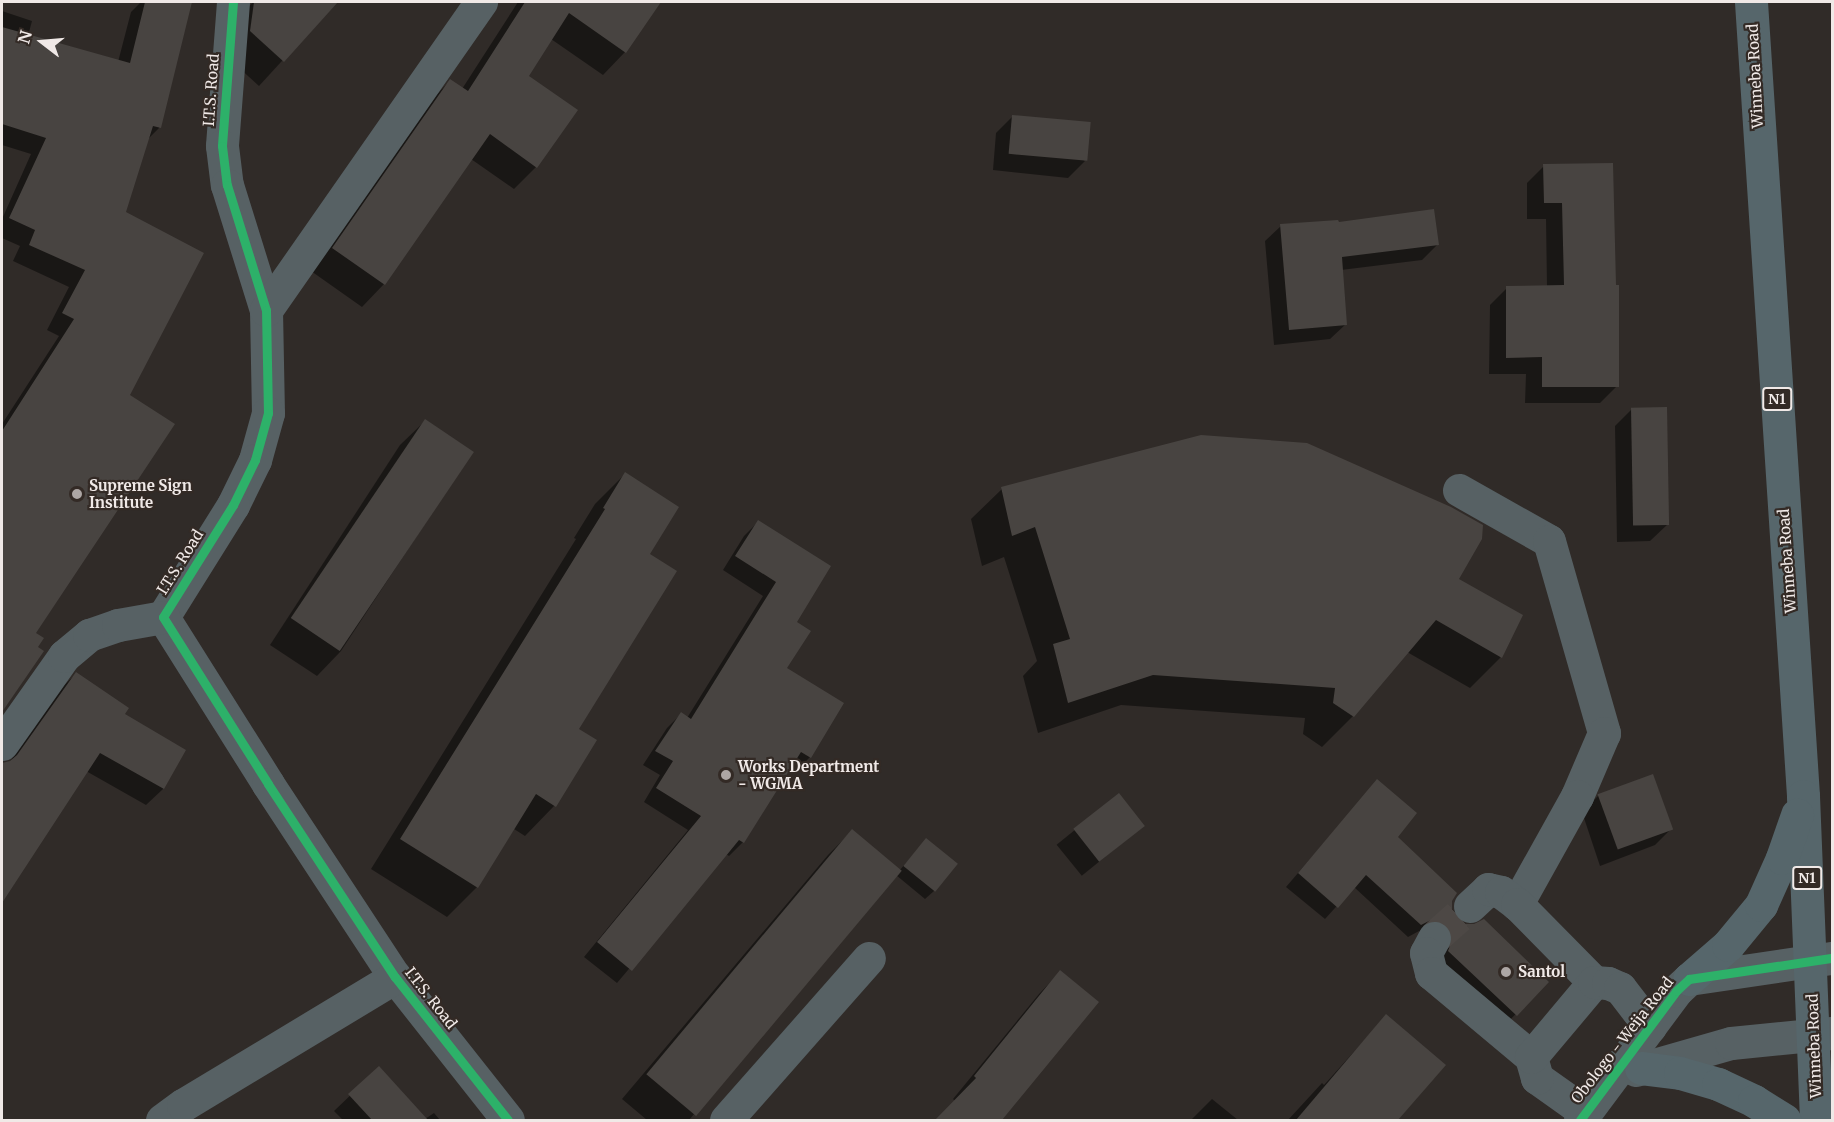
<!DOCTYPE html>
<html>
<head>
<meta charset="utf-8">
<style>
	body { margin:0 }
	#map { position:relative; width:1834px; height:1122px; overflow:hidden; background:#302b28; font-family:Merriweather,serif }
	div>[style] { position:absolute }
	.shadow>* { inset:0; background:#0007; transform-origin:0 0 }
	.building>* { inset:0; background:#484441; transform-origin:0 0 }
	.minor-tunnel>* { height:33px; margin-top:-16.5px; transform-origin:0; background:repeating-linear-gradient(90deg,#4d4845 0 33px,transparent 0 49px) }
	.minor>* { height:33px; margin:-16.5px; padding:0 16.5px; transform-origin:16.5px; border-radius:16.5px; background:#576164 }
	.highway>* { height:33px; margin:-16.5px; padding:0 16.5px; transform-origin:16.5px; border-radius:16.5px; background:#56666b }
	.cycleway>* { height:9px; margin:-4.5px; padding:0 4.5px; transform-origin:4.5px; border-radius:4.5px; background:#2db169 }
	.dots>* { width:16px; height:16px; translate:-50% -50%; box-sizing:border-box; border:3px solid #332a25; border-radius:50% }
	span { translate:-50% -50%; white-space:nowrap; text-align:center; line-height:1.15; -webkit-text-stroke:4.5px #332a25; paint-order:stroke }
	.shield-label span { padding:2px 4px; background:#332a25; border:2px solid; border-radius:4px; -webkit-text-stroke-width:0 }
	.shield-label { font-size:14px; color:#f0e9e7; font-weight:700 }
	.street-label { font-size:15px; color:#f0e9e7 }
	.poi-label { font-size:15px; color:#f0e9e7; font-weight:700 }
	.left { translate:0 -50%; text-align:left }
	.frame { position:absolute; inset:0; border:3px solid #f0e9e7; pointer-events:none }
	.north { position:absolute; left:12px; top:12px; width:60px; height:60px; -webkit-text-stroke:4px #332a25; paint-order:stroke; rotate:286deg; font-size:16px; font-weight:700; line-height:24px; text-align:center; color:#f0e9e7 }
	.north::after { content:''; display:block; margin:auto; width:21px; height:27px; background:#f0e9e7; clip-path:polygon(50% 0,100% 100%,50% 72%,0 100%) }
</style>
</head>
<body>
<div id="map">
	<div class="shadow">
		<i style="clip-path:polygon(141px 2px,174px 2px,190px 5px,159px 128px,147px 140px,125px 213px,128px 395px,34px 633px,36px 647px,42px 652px,2px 710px,2px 424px,59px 336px,47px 330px,69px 287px,13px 261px,20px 246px,2px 238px,2px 219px,31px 154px,2px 145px,2px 11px,32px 21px,28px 36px,118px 62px,131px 12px)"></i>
		<i style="clip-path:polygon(253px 2px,336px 2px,259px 86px,226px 56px,228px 30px)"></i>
		<i style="clip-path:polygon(518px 2px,660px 2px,625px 52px,603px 75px,551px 39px,527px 77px,536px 167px,514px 189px,471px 159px,384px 284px,362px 307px,311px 271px,428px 103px,450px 81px,462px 89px)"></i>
		<i style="clip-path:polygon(1013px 116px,1085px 161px,1068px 178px,993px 170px,996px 133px)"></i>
		<i style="clip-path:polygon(1544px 166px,1614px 287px,1617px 386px,1600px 403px,1525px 403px,1526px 374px,1489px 374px,1490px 305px,1507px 288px,1547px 287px,1546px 219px,1527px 219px,1527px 183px)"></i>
		<i style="clip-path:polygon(1337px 224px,1437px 245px,1422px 260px,1341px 270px,1346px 324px,1330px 339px,1274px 345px,1265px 241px,1281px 226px)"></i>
		<i style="clip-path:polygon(1632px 409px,1668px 524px,1650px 541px,1617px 542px,1615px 426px)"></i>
		<i style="clip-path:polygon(425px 421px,472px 452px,341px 651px,317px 676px,270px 645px,400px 445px)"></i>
		<i style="clip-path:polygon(625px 474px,648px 554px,577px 729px,595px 741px,554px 806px,525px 836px,514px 829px,477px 887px,447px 917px,371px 869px,576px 539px,574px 538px,595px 504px)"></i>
		<i style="clip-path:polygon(1002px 489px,1457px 580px,1521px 616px,1500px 658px,1470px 688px,1407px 652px,1353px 716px,1322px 747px,1303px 734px,1305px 718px,1121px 705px,1038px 733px,1023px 676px,1037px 661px,1004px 557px,982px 566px,971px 519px)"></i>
		<i style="clip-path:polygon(758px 522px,795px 622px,785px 668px,810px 757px,796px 771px,790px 767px,743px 842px,729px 856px,726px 854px,617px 983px,584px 957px,688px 830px,644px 802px,660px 775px,643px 765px,667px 728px,681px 714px,687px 718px,763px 596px,723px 570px,744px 536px)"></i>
		<i style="clip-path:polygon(76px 674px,123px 715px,184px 750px,163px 789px,146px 805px,86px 771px,2px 900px,2px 764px,9px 763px,59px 690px)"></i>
		<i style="clip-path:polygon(1377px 781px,1395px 837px,1450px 901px,1450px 910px,1455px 919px,1547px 982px,1503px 1027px,1437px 964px,1419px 931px,1408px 937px,1354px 887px,1325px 919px,1286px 887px)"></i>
		<i style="left:1118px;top:795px;width:40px;height:79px;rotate:51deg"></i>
		<i style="clip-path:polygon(1599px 795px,1672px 828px,1655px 845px,1600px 866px,1582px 812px)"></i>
		<i style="clip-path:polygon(852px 831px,899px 871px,926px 840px,934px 891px,925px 899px,896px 875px,689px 1120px,647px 1120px,622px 1099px,828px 855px)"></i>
		<i style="clip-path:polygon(1060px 972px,1096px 1002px,1000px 1120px,936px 1120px,955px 1101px,953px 1099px,1039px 994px)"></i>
		<i style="clip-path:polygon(1386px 1016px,1444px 1065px,1396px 1120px,1288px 1120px,1322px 1083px,1324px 1085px)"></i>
		<i style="clip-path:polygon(379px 1068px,425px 1119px,434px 1113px,440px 1120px,343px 1120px,334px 1111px)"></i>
		<i style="clip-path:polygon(1212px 1099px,1238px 1120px,1191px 1120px)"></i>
	</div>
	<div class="building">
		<i style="clip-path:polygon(145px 2px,192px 2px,161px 128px,153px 126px,126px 212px,204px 253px,130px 395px,175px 424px,36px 633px,44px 638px,38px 647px,44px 651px,2px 712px,2px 431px,74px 319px,62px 313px,85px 270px,29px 245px,35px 230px,9px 218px,46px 138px,2px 124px,2px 27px,130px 63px)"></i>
		<i style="clip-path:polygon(254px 2px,338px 2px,284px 62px,250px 31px)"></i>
		<i style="clip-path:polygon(525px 2px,661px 2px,626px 53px,569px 13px,529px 76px,578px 110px,537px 168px,490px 134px,385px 285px,332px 248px,450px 79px,468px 91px)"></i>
		<i style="left:1012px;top:115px;width:79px;height:39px;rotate:5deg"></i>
		<i style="clip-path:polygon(1613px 163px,1616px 285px,1619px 285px,1619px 387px,1542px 387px,1542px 357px,1506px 358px,1506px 286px,1564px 285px,1562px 203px,1544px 203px,1543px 164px)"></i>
		<i style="clip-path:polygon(1434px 209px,1439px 245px,1342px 257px,1347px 325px,1289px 330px,1280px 224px,1338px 220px,1339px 222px)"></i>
		<i style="left:1667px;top:407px;width:118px;height:36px;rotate:89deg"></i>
		<i style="left:425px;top:419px;width:59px;height:240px;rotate:34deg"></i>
		<i style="clip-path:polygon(1201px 435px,1307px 443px,1451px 507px,1483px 525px,1482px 539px,1459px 579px,1523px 615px,1502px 658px,1436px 620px,1354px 717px,1333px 703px,1335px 688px,1153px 675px,1068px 703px,1053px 644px,1070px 639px,1035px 527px,1012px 536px,1001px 487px)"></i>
		<i style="clip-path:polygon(625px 472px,679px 507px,650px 554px,677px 571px,579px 729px,597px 740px,556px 807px,536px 794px,478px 888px,400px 839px,605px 509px,603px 508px)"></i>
		<i style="clip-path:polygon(758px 520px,831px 566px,797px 622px,811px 631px,787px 668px,844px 703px,811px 758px,801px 752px,744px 843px,739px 840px,632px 971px,597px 942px,701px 816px,656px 788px,673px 761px,655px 751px,681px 712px,691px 719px,776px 582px,735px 556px)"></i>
		<i style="clip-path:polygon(76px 672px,129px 708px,125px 714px,186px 750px,164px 789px,100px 753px,2px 903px,2px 763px,10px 761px,17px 755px)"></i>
		<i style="left:1653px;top:774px;width:59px;height:59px;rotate:70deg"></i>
		<i style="clip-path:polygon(1377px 779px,1417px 813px,1398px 837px,1457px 893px,1452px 901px,1452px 910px,1456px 918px,1464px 924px,1474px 924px,1484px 919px,1549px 982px,1517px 1016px,1448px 951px,1453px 937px,1450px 928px,1443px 922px,1433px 919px,1421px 925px,1366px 875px,1338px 908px,1298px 873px)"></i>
		<i style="left:1119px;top:793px;width:42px;height:58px;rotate:52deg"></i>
		<i style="left:852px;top:829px;width:65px;height:320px;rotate:40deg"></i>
		<i style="left:926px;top:838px;width:41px;height:36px;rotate:39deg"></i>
		<i style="clip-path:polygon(1060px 970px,1099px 1002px,1002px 1120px,935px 1120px,976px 1078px,974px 1076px)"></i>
		<i style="clip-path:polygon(1386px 1014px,1446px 1065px,1398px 1120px,1296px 1120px)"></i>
		<i style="clip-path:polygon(379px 1066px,428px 1120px,372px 1120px,348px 1094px)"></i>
	</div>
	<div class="minor-tunnel">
		<i style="left:1434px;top:938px;width:48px;rotate:-41.6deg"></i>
	</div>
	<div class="minor">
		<i style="left:233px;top:2px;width:144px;rotate:94.4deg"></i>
		<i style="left:222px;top:146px;width:39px;rotate:83deg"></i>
		<i style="left:227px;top:185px;width:131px;rotate:72.7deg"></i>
		<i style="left:266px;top:310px;width:103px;rotate:88.9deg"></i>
		<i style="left:268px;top:413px;width:49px;rotate:105.5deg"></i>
		<i style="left:255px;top:460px;width:50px;rotate:116.1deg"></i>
		<i style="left:233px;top:505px;width:132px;rotate:122deg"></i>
		<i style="left:163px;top:617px;width:197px;rotate:57.8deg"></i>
		<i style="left:268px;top:784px;width:231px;rotate:56.7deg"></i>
		<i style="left:395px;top:977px;width:182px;rotate:51.7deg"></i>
		<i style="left:266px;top:310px;width:376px;rotate:-55.1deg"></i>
		<i style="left:1459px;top:490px;width:103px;rotate:29.5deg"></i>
		<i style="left:1549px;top:541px;width:200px;rotate:74deg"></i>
		<i style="left:1604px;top:733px;width:69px;rotate:113.2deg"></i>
		<i style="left:1577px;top:796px;width:124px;rotate:119.1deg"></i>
		<i style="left:2px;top:744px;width:108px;rotate:-54.8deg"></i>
		<i style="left:64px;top:656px;width:33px;rotate:-40deg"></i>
		<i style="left:89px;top:635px;width:31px;rotate:-19deg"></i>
		<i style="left:118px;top:625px;width:46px;rotate:-10.1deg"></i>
		<i style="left:1470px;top:906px;width:25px;rotate:-43deg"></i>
		<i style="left:1488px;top:889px;width:13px;rotate:13deg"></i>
		<i style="left:1501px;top:892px;width:20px;rotate:37deg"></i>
		<i style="left:1517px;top:904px;width:110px;rotate:45.4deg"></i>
		<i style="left:1434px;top:938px;width:17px;rotate:118deg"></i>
		<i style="left:1426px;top:953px;width:21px;rotate:76deg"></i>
		<i style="left:1431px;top:973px;width:131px;rotate:40deg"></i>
		<i style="left:1636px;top:1070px;width:99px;rotate:-15.9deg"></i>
		<i style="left:1731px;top:1043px;width:101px;rotate:-5.7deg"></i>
		<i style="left:1585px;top:1112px;width:59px;rotate:-144.7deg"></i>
		<i style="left:1537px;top:1078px;width:22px;rotate:-106deg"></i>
		<i style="left:1531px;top:1057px;width:98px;rotate:-50deg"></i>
		<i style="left:1594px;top:982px;width:14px;rotate:4deg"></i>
		<i style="left:1608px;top:983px;width:13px;rotate:23deg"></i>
		<i style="left:1620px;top:988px;width:49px;rotate:52.4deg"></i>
		<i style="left:162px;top:1120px;width:26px;rotate:-36deg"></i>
		<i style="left:183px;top:1105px;width:248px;rotate:-31.1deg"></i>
		<i style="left:726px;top:1120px;width:216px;rotate:-48.6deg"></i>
		<i style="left:1580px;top:1120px;width:161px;rotate:-53.3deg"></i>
		<i style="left:1676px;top:991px;width:18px;rotate:-43deg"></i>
		<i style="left:1689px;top:979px;width:145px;rotate:-8.4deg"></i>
	</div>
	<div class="highway">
		<i style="left:1751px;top:2px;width:796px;rotate:86.25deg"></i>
		<i style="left:1803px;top:796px;width:324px;rotate:87.7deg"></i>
		<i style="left:1689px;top:979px;width:52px;rotate:-41.1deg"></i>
		<i style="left:1728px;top:945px;width:52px;rotate:-50.5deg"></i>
		<i style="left:1761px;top:905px;width:51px;rotate:-65.9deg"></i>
		<i style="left:1782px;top:858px;width:46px;rotate:-70.8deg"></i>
		<i style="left:1641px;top:1068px;width:39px;rotate:7deg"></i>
		<i style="left:1680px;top:1073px;width:40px;rotate:16deg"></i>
		<i style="left:1718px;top:1084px;width:40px;rotate:25deg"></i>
		<i style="left:1754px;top:1101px;width:36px;rotate:32deg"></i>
	</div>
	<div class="cycleway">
		<i style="left:233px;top:2px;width:144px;rotate:94.4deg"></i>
		<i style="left:222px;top:146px;width:39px;rotate:83deg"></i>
		<i style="left:227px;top:185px;width:131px;rotate:72.7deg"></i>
		<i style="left:266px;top:310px;width:103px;rotate:88.9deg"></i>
		<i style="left:268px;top:413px;width:49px;rotate:105.5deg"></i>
		<i style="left:255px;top:460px;width:50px;rotate:116.1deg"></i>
		<i style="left:233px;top:505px;width:132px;rotate:122deg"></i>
		<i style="left:163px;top:617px;width:197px;rotate:57.8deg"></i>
		<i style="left:268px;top:784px;width:231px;rotate:56.7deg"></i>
		<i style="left:395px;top:977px;width:182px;rotate:51.7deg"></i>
		<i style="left:1580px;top:1120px;width:161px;rotate:-53.3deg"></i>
		<i style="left:1676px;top:991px;width:18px;rotate:-43deg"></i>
		<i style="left:1689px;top:979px;width:145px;rotate:-8.4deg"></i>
	</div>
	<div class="dots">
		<i style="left:77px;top:494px;background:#ada6a4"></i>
		<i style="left:726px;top:775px;background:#ada6a4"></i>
		<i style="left:1506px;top:972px;background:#ada6a4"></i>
	</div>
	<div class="shield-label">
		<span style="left:1777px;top:399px">N1</span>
		<span style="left:1807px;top:878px">N1</span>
	</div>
	<div class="street-label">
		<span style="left:1755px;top:76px;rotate:-93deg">Winneba Road</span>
		<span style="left:211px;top:90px;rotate:-86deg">I.T.S. Road</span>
		<span style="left:1787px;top:561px;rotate:-94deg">Winneba Road</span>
		<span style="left:180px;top:562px;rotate:-58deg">I.T.S. Road</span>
		<span style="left:431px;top:998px;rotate:52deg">I.T.S. Road</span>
		<span style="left:1622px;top:1040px;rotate:-52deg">Obologo - Weija Road</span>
		<span style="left:1814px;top:1046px;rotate:-92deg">Winneba Road</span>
	</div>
	<div class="poi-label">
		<span class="left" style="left:89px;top:494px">Supreme Sign<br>Institute</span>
		<span class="left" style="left:738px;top:775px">Works Department<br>- WGMA</span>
		<span class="left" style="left:1518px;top:972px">Santol</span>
	</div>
	<div class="frame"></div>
	<div class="north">N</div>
</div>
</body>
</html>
